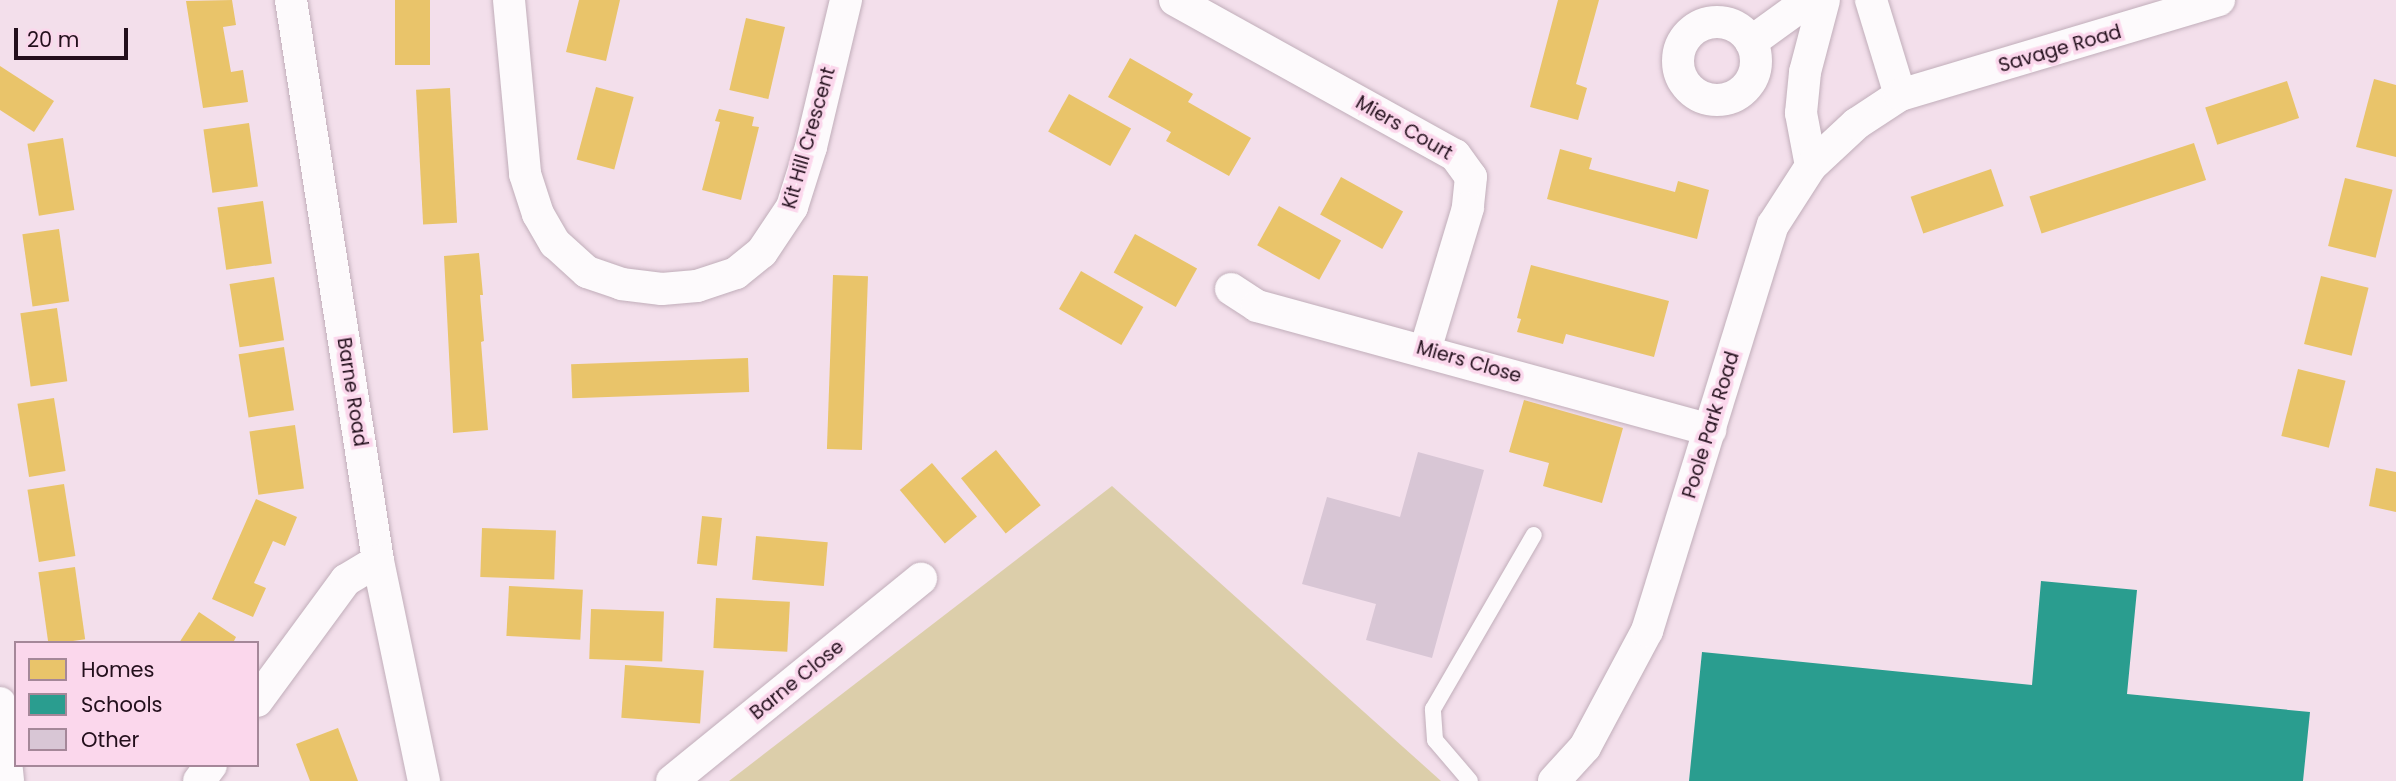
<!DOCTYPE html>
<html>
<head>
<meta charset="utf-8">
<style>
	body { margin:0 }
	#map { position:relative; width:2396px; height:781px; overflow:hidden; background:#f3dfeb; font-family:Poppins,sans-serif }
	div>[style] { position:absolute }
	.green>* { inset:0; background:#dcceaa }
	.homes>* { inset:0; background:#e9c46a; transform-origin:0 0 }
	.schools>* { inset:0; background:#2a9d8f }
	.building>* { inset:0; background:#d8c6d5 }
	.roads { filter:drop-shadow(0 0 2px #c1aeba) drop-shadow(0 0 2px #c1aeba) }
	.service>* { height:16px; margin:-8px; padding:0 8px; transform-origin:8px; border-radius:8px; background:#fdfafc }
	.minor>* { height:32px; margin:-16px; padding:0 16px; transform-origin:16px; border-radius:16px; background:#fdfafc }
	.minor>.ring { margin:-16px; padding:0; box-sizing:content-box; background:none; border:32px solid #fdfafc; border-radius:50% }
	span { translate:-50% -50%; white-space:nowrap; text-align:center; line-height:1.15; -webkit-text-stroke:7px #fbd7ec; paint-order:stroke }
	.street-label { font-size:19px; color:#230f1c }
	.legend { position:absolute; left:14px; top:641px; width:245px; height:126px; box-sizing:border-box; background:#fbd7ec; border:2px solid #a58799; margin:0; padding:9px 12px; list-style:none; font-size:21px; color:#230f1c }
	.legend li { display:flex; align-items:center; gap:14px; height:35px }
	.legend b { width:35px; border:2px solid #a58799 }
	.scale { position:absolute; left:14px; top:28px; width:114px; height:32px; box-sizing:border-box; border:4px solid #230f1c; border-top:0; padding-left:9px; font-size:21px; line-height:24px; white-space:nowrap; color:#230f1c; -webkit-text-stroke:5px #fbd7ec; paint-order:stroke }
</style>
</head>
<body>
<div id="map">
	<div class="green">
		<i style="clip-path:polygon(1112px 486px,1441px 781px,729px 781px)"></i>
	</div>
	<div class="homes">
		<i style="clip-path:polygon(232px 0,236px 25px,223px 27px,231px 72px,243px 70px,248px 102px,203px 108px,186px 1px)"></i>
		<i style="left:395px;top:0;width:35px;height:65px"></i>
		<i style="clip-path:polygon(579px 0,620px 0,606px 61px,566px 52px)"></i>
		<i style="clip-path:polygon(1558px 0,1599px 0,1576px 84px,1587px 88px,1578px 120px,1530px 107px)"></i>
		<i style="left:746px;top:18px;width:40px;height:74px;rotate:13deg"></i>
		<i style="clip-path:polygon(1130px 58px,1193px 94px,1188px 102px,1251px 138px,1229px 176px,1166px 141px,1171px 132px,1108px 97px)"></i>
		<i style="clip-path:polygon(0 66px,54px 101px,34px 132px,0 110px)"></i>
		<i style="clip-path:polygon(2374px 79px,2396px 85px,2396px 157px,2356px 147px)"></i>
		<i style="left:2287px;top:81px;width:39px;height:86px;rotate:72deg"></i>
		<i style="left:596px;top:87px;width:39px;height:75px;rotate:15deg"></i>
		<i style="left:450px;top:88px;width:135px;height:34px;rotate:87deg"></i>
		<i style="left:1069px;top:94px;width:71px;height:43px;rotate:29deg"></i>
		<i style="clip-path:polygon(719px 109px,754px 117px,752px 126px,759px 127px,741px 200px,702px 190px,720px 122px,715px 121px)"></i>
		<i style="left:249px;top:123px;width:64px;height:46px;rotate:82deg"></i>
		<i style="left:63px;top:138px;width:73px;height:36px;rotate:81deg"></i>
		<i style="left:2194px;top:143px;width:39px;height:173px;rotate:72deg"></i>
		<i style="clip-path:polygon(1560px 149px,1592px 158px,1589px 169px,1675px 192px,1678px 181px,1709px 190px,1697px 239px,1547px 199px)"></i>
		<i style="left:1991px;top:169px;width:39px;height:85px;rotate:71deg"></i>
		<i style="left:1341px;top:177px;width:71px;height:43px;rotate:29deg"></i>
		<i style="left:2345px;top:178px;width:49px;height:70px;rotate:14deg"></i>
		<i style="left:263px;top:201px;width:63px;height:46px;rotate:82deg"></i>
		<i style="left:1279px;top:206px;width:71px;height:45px;rotate:29deg"></i>
		<i style="left:59px;top:229px;width:73px;height:37px;rotate:82deg"></i>
		<i style="left:1135px;top:234px;width:71px;height:44px;rotate:29deg"></i>
		<i style="clip-path:polygon(479px 253px,483px 295px,480px 295px,484px 341px,481px 342px,488px 430px,453px 433px,444px 256px)"></i>
		<i style="clip-path:polygon(1531px 265px,1669px 301px,1654px 357px,1566px 334px,1563px 344px,1517px 332px,1521px 319px,1517px 318px)"></i>
		<i style="left:1081px;top:271px;width:72px;height:44px;rotate:30deg"></i>
		<i style="left:833px;top:275px;width:35px;height:174px;rotate:2deg"></i>
		<i style="left:2321px;top:276px;width:49px;height:70px;rotate:14deg"></i>
		<i style="left:274px;top:277px;width:64px;height:45px;rotate:81deg"></i>
		<i style="left:57px;top:308px;width:74px;height:37px;rotate:82deg"></i>
		<i style="left:284px;top:347px;width:64px;height:46px;rotate:81deg"></i>
		<i style="left:748px;top:358px;width:34px;height:177px;rotate:88deg"></i>
		<i style="left:2298px;top:369px;width:49px;height:69px;rotate:14deg"></i>
		<i style="left:54px;top:398px;width:74px;height:37px;rotate:81deg"></i>
		<i style="clip-path:polygon(1524px 400px,1623px 428px,1602px 503px,1543px 486px,1549px 463px,1509px 452px)"></i>
		<i style="left:295px;top:425px;width:64px;height:46px;rotate:82deg"></i>
		<i style="left:996px;top:450px;width:71px;height:45px;rotate:51deg"></i>
		<i style="left:932px;top:463px;width:70px;height:42px;rotate:50deg"></i>
		<i style="clip-path:polygon(2376px 468px,2396px 472px,2396px 512px,2369px 506px)"></i>
		<i style="left:64px;top:484px;width:73px;height:37px;rotate:81deg"></i>
		<i style="clip-path:polygon(256px 499px,297px 517px,285px 546px,273px 541px,254px 583px,266px 588px,253px 617px,212px 599px)"></i>
		<i style="left:702px;top:516px;width:20px;height:48px;rotate:6deg"></i>
		<i style="left:482px;top:528px;width:74px;height:49px;rotate:2deg"></i>
		<i style="left:756px;top:536px;width:72px;height:44px;rotate:5deg"></i>
		<i style="left:75px;top:567px;width:73px;height:37px;rotate:82deg"></i>
		<i style="left:509px;top:586px;width:74px;height:50px;rotate:3deg"></i>
		<i style="left:716px;top:598px;width:74px;height:50px;rotate:3deg"></i>
		<i style="left:591px;top:609px;width:73px;height:50px;rotate:2deg"></i>
		<i style="clip-path:polygon(199px 612px,236px 637px,233px 643px,179px 643px)"></i>
		<i style="left:625px;top:665px;width:79px;height:53px;rotate:4deg"></i>
		<i style="clip-path:polygon(338px 728px,358px 781px,310px 781px,296px 744px)"></i>
	</div>
	<div class="schools">
		<i style="clip-path:polygon(2041px 581px,2137px 590px,2127px 694px,2310px 712px,2303px 781px,1689px 781px,1702px 652px,2032px 685px)"></i>
	</div>
	<div class="building">
		<i style="clip-path:polygon(1418px 452px,1484px 470px,1432px 658px,1366px 640px,1376px 604px,1302px 584px,1327px 497px,1400px 517px)"></i>
	</div>
	<div class="roads">
		<div class="service">
			<i style="left:1470px;top:781px;width:54px;rotate:-130.5deg"></i>
			<i style="left:1435px;top:740px;width:31px;rotate:-94deg"></i>
			<i style="left:1433px;top:709px;width:201px;rotate:-59.9deg"></i>
		</div>
		<div class="minor">
			<i style="left:291px;top:0;width:568px;rotate:81.18deg"></i>
			<i style="left:378px;top:561px;width:225px;rotate:78.2deg"></i>
			<i style="left:509px;top:0;width:175px;rotate:84.7deg"></i>
			<i style="left:525px;top:174px;width:42px;rotate:72deg"></i>
			<i style="left:538px;top:214px;width:34px;rotate:60deg"></i>
			<i style="left:555px;top:243px;width:43px;rotate:42.2deg"></i>
			<i style="left:587px;top:272px;width:36px;rotate:19deg"></i>
			<i style="left:621px;top:284px;width:41px;rotate:7deg"></i>
			<i style="left:662px;top:289px;width:35px;rotate:-5deg"></i>
			<i style="left:697px;top:286px;width:41px;rotate:-18.4deg"></i>
			<i style="left:736px;top:273px;width:33px;rotate:-39deg"></i>
			<i style="left:762px;top:252px;width:54px;rotate:-56.3deg"></i>
			<i style="left:792px;top:207px;width:63px;rotate:-72.4deg"></i>
			<i style="left:811px;top:147px;width:151px;rotate:-76.6deg"></i>
			<i style="left:1175px;top:0;width:320px;rotate:29deg"></i>
			<i style="left:1455px;top:155px;width:27px;rotate:54deg"></i>
			<i style="left:1471px;top:177px;width:31px;rotate:96deg"></i>
			<i style="left:1468px;top:208px;width:148px;rotate:106.8deg"></i>
			<i style="left:1871px;top:0;width:99px;rotate:73deg"></i>
			<i class="ring" style="left:1678px;top:22px;width:46px;height:46px"></i>
			<i style="left:1751px;top:42px;width:72px;rotate:-35.9deg"></i>
			<i style="left:1811px;top:166px;width:54px;rotate:-100.7deg"></i>
			<i style="left:1801px;top:113px;width:41px;rotate:-84.4deg"></i>
			<i style="left:1805px;top:72px;width:74px;rotate:-75.2deg"></i>
			<i style="left:1231px;top:289px;width:31px;rotate:33deg"></i>
			<i style="left:1257px;top:306px;width:470px;rotate:15.3deg"></i>
			<i style="left:257px;top:701px;width:150px;rotate:-53.7deg"></i>
			<i style="left:346px;top:580px;width:37px;rotate:-31deg"></i>
			<i style="left:0;top:703px;width:78px;rotate:84.1deg"></i>
			<i style="left:199px;top:781px;width:20px;rotate:-53deg"></i>
			<i style="left:672px;top:781px;width:321px;rotate:-39.1deg"></i>
			<i style="left:1554px;top:781px;width:46px;rotate:-47.6deg"></i>
			<i style="left:1585px;top:747px;width:132px;rotate:-61.9deg"></i>
			<i style="left:1647px;top:631px;width:425px;rotate:-72.8deg"></i>
			<i style="left:1773px;top:225px;width:70px;rotate:-57.2deg"></i>
			<i style="left:1811px;top:166px;width:62px;rotate:-43deg"></i>
			<i style="left:1856px;top:124px;width:53px;rotate:-33.4deg"></i>
			<i style="left:1900px;top:95px;width:333px;rotate:-16.6deg"></i>
		</div>
	</div>
	<div class="street-label">
		<span style="left:2060px;top:49px;rotate:-16deg">Savage Road</span>
		<span style="left:1404px;top:128px;rotate:30deg">Miers Court</span>
		<span style="left:809px;top:138px;rotate:-74deg">Kit Hill Crescent</span>
		<span style="left:1469px;top:362px;rotate:16deg">Miers Close</span>
		<span style="left:352px;top:392px;rotate:81deg">Barne Road</span>
		<span style="left:1711px;top:425px;rotate:-73deg">Poole Park Road</span>
		<span style="left:797px;top:680px;rotate:-39deg">Barne Close</span>
	</div>
	<ul class="legend">
	<li><b style="height:19px;background:#e9c46a"></b>Homes</li>
	<li><b style="height:19px;background:#2a9d8f"></b>Schools</li>
	<li><b style="height:19px;background:#d8c6d5"></b>Other</li>
	</ul>
	<div class="scale">20 m</div>
</div>
</body>
</html>
